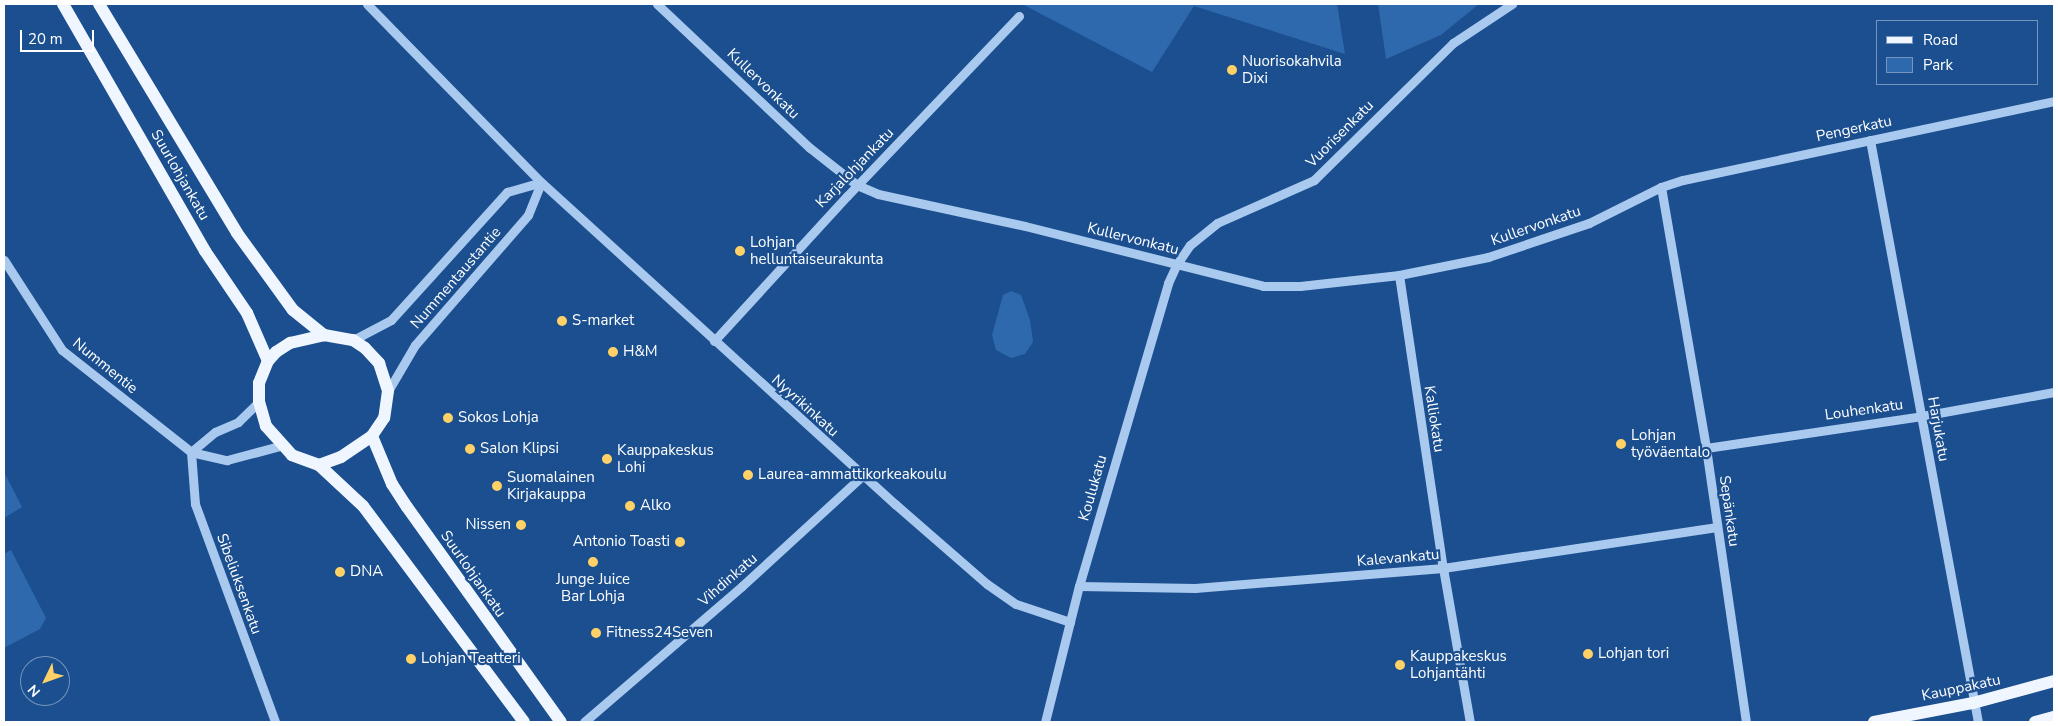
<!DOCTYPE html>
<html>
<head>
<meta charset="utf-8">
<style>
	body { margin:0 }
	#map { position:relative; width:2058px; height:726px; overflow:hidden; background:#1b4f8f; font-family:"Nunito Sans",sans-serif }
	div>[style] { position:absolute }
	.green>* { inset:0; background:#2e69ad }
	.minor>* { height:9px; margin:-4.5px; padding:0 4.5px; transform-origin:4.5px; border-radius:4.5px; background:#a9c9ee }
	.major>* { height:12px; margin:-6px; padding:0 6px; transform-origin:6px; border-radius:6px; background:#f0f6ff }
	.dots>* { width:14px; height:14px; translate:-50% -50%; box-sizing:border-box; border:2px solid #1b4f8f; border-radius:50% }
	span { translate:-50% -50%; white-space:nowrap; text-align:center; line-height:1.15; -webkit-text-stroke:4.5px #1b4f8f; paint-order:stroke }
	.poi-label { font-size:15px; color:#fff }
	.left { translate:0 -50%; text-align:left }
	.right { translate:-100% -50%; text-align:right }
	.street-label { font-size:15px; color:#fff }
	.frame { position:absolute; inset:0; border:5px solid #fff; pointer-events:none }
	.legend { position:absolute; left:1876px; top:20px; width:162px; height:65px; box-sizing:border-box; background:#1b4f8f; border:1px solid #7695bc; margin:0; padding:6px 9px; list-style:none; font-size:15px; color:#fff }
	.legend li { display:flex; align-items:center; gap:10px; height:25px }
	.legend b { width:25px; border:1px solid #7695bc }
	.north { position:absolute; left:20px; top:656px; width:50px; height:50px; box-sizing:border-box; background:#1b4f8f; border:1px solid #7695bc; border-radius:50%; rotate:228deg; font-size:14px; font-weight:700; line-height:20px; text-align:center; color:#fff }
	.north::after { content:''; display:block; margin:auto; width:18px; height:22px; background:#ffd166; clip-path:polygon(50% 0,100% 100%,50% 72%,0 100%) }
	.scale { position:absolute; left:20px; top:30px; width:74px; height:22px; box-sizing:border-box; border:2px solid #fff; border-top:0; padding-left:6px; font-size:15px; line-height:18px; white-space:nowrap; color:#fff; -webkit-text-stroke:4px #1b4f8f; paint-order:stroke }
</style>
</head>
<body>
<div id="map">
	<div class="green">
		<i style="clip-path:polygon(1022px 4px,1337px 4px,1345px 54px,1194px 6px,1152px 72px)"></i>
		<i style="clip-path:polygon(1378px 4px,1479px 4px,1441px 35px,1386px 59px)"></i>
		<i style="clip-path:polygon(1011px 291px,1021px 295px,1030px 320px,1033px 342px,1025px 354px,1011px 358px,996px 350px,992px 335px,1003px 295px)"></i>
		<i style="clip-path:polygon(4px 472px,22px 507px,4px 518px)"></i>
		<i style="clip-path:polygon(11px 550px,46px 618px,40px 629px,4px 648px,4px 554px)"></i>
	</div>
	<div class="minor">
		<i style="left:367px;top:4px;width:249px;rotate:45.7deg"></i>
		<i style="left:541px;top:182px;width:479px;rotate:42.3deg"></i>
		<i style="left:895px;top:504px;width:122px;rotate:41deg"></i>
		<i style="left:987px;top:584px;width:35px;rotate:35deg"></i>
		<i style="left:1016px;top:604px;width:57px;rotate:18.4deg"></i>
		<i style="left:657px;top:4px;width:210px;rotate:43.3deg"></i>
		<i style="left:810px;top:148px;width:60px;rotate:38.2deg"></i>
		<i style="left:857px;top:185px;width:23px;rotate:23deg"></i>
		<i style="left:878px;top:194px;width:150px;rotate:12.3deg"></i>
		<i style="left:1025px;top:226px;width:245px;rotate:14.1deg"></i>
		<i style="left:1263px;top:286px;width:37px"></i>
		<i style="left:1300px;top:286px;width:100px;rotate:-6.3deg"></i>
		<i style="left:1399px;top:275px;width:91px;rotate:-11.4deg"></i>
		<i style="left:1488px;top:257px;width:107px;rotate:-18.6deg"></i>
		<i style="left:1589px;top:223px;width:80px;rotate:-26.6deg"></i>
		<i style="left:1661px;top:187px;width:23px;rotate:-18deg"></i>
		<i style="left:1683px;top:180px;width:379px;rotate:-12deg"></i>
		<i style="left:1870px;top:140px;width:592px;rotate:79.49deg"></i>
		<i style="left:1661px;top:187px;width:265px;rotate:80.2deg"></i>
		<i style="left:1706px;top:448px;width:277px;rotate:81.7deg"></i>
		<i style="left:4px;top:260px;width:107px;rotate:57.2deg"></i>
		<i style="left:62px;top:350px;width:164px;rotate:38.3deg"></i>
		<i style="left:191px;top:452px;width:37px;rotate:13deg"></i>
		<i style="left:227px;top:460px;width:55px;rotate:-14.8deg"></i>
		<i style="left:1399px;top:275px;width:296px;rotate:81.5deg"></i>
		<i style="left:1443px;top:568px;width:156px;rotate:80.1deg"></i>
		<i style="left:353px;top:340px;width:43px;rotate:-27.8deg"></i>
		<i style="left:391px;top:320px;width:173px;rotate:-47.8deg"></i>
		<i style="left:507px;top:192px;width:35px;rotate:-16deg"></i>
		<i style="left:714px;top:341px;width:197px;rotate:-47.5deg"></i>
		<i style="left:847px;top:196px;width:249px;rotate:-46.3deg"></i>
		<i style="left:388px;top:391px;width:53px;rotate:-59.6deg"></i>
		<i style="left:415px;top:345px;width:172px;rotate:-49deg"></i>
		<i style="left:528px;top:215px;width:35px;rotate:-68deg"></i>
		<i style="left:1706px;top:448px;width:218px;rotate:-8.4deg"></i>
		<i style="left:1922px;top:416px;width:134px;rotate:-10.3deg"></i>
		<i style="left:191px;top:452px;width:52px;rotate:85.6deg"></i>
		<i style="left:195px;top:504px;width:232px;rotate:69.8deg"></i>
		<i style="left:191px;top:452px;width:31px;rotate:-40deg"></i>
		<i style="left:215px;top:432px;width:25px;rotate:-23deg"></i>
		<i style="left:238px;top:422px;width:29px;rotate:-44deg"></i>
		<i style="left:1079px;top:586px;width:116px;rotate:1deg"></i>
		<i style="left:1195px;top:588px;width:249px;rotate:-4.6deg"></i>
		<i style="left:1443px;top:568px;width:277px;rotate:-8.5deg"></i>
		<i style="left:584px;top:722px;width:208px;rotate:-40.7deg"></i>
		<i style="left:742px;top:586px;width:163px;rotate:-42.5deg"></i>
		<i style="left:1045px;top:722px;width:140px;rotate:-76deg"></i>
		<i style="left:1079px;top:586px;width:316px;rotate:-73.6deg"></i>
		<i style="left:1168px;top:283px;width:21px;rotate:-65deg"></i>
		<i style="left:1177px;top:264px;width:23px;rotate:-56deg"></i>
		<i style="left:1190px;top:245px;width:35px;rotate:-39deg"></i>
		<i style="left:1217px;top:223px;width:106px;rotate:-23.9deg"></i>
		<i style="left:1314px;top:180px;width:195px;rotate:-44.6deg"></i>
		<i style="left:1453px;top:43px;width:71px;rotate:-33.5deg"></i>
	</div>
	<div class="major">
		<i style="left:63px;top:4px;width:285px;rotate:60.1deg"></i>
		<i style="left:205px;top:251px;width:75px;rotate:55.9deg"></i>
		<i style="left:247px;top:313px;width:52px;rotate:66.4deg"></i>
		<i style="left:99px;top:4px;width:267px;rotate:58.9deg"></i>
		<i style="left:237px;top:233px;width:95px;rotate:54deg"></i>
		<i style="left:293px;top:310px;width:40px;rotate:39deg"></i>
		<i style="left:324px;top:335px;width:29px;rotate:10deg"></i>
		<i style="left:353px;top:340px;width:14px;rotate:34deg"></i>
		<i style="left:365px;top:348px;width:21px;rotate:47deg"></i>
		<i style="left:379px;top:363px;width:29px;rotate:72deg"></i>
		<i style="left:388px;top:391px;width:27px;rotate:98deg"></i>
		<i style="left:384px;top:418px;width:22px;rotate:124deg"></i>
		<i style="left:372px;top:436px;width:37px;rotate:146deg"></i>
		<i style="left:341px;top:457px;width:23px;rotate:160deg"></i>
		<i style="left:319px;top:465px;width:29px;rotate:-160deg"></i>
		<i style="left:292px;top:455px;width:39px;rotate:-132deg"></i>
		<i style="left:266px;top:426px;width:25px;rotate:-106deg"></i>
		<i style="left:259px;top:402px;width:19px;rotate:-90deg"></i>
		<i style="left:259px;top:383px;width:24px;rotate:-68deg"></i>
		<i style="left:268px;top:361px;width:12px;rotate:-48deg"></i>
		<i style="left:276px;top:352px;width:17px;rotate:-33deg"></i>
		<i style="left:290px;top:343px;width:35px;rotate:-13deg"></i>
		<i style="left:372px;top:436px;width:52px;rotate:67.4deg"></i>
		<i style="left:392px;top:484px;width:27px;rotate:57deg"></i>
		<i style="left:407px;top:507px;width:264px;rotate:54.4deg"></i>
		<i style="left:319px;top:465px;width:60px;rotate:43deg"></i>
		<i style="left:363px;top:506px;width:269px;rotate:53.3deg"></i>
		<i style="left:1874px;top:722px;width:101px;rotate:-10.9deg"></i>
		<i style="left:1973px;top:703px;width:84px;rotate:-15.2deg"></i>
		<i style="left:2035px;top:722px;width:20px;rotate:-15deg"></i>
	</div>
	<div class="dots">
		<i style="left:1232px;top:70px;background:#ffd166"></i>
		<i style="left:740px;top:251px;background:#ffd166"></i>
		<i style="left:562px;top:321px;background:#ffd166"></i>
		<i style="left:613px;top:352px;background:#ffd166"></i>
		<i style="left:448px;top:418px;background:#ffd166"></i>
		<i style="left:1621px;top:444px;background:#ffd166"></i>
		<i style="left:470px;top:449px;background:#ffd166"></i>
		<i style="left:607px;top:459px;background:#ffd166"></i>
		<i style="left:748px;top:475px;background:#ffd166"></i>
		<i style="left:497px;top:486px;background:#ffd166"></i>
		<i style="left:630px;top:506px;background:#ffd166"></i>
		<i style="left:521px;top:525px;background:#ffd166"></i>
		<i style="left:680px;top:542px;background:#ffd166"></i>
		<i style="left:593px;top:562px;background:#ffd166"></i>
		<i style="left:340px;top:572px;background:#ffd166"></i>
		<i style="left:596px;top:633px;background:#ffd166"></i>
		<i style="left:1588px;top:654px;background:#ffd166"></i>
		<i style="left:411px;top:659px;background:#ffd166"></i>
		<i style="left:1400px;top:665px;background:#ffd166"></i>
	</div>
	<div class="poi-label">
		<span class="left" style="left:1242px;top:70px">Nuorisokahvila<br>Dixi</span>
		<span class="left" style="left:750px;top:251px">Lohjan<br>helluntaiseurakunta</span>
		<span class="left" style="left:572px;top:321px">S-market</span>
		<span class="left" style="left:623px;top:352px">H&amp;M</span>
		<span class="left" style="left:458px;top:418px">Sokos Lohja</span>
		<span class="left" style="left:1631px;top:444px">Lohjan<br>työväentalo</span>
		<span class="left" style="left:480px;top:449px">Salon Klipsi</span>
		<span class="left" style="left:617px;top:459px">Kauppakeskus<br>Lohi</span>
		<span class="left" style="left:758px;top:475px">Laurea-ammattikorkeakoulu</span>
		<span class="left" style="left:507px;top:486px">Suomalainen<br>Kirjakauppa</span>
		<span class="left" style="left:640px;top:506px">Alko</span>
		<span class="right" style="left:511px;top:525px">Nissen</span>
		<span class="right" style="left:670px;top:542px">Antonio Toasti</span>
		<span class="left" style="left:350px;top:572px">DNA</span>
		<span style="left:593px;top:588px">Junge Juice<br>Bar Lohja</span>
		<span class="left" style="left:606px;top:633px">Fitness24Seven</span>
		<span class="left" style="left:1598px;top:654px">Lohjan tori</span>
		<span class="left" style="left:1410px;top:665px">Kauppakeskus<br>Lohjantähti</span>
		<span class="left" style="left:421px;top:659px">Lohjan Teatteri</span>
	</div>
	<div class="street-label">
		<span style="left:763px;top:84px;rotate:44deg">Kullervonkatu</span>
		<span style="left:1854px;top:129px;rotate:-12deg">Pengerkatu</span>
		<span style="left:1340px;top:134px;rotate:-45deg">Vuorisenkatu</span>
		<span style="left:855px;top:168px;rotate:-46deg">Karjalohjankatu</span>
		<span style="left:180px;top:175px;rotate:60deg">Suurlohjankatu</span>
		<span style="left:1536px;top:226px;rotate:-19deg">Kullervonkatu</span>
		<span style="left:1133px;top:239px;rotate:14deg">Kullervonkatu</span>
		<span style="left:456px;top:278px;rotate:-49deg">Nummentaustantie</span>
		<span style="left:105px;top:366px;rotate:39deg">Nummentie</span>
		<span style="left:805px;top:406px;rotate:42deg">Nyyrikinkatu</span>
		<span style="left:1864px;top:410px;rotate:-8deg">Louhenkatu</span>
		<span style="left:1434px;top:419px;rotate:81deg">Kalliokatu</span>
		<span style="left:1938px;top:429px;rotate:80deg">Harjukatu</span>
		<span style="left:1093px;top:488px;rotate:-74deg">Koulukatu</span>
		<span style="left:1729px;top:511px;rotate:82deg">Sepänkatu</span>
		<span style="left:1398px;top:558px;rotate:-5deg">Kalevankatu</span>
		<span style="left:473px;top:574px;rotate:55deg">Suurlohjankatu</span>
		<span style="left:728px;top:580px;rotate:-41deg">Vihdinkatu</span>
		<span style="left:239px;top:584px;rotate:70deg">Sibeliuksenkatu</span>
		<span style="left:1961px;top:688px;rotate:-12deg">Kauppakatu</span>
	</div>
	<div class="frame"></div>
	<ul class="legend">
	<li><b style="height:6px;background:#f0f6ff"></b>Road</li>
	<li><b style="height:14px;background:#2e69ad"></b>Park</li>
	</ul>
	<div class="north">N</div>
	<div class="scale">20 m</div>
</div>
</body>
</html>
